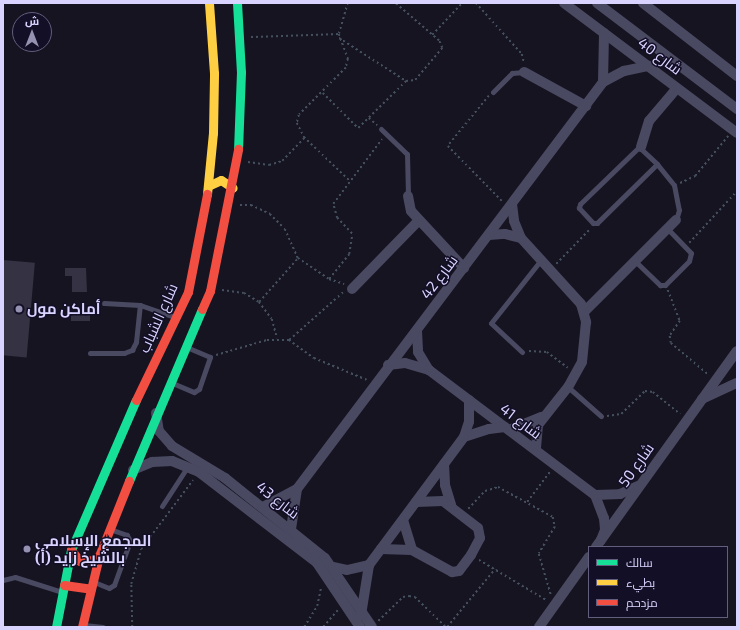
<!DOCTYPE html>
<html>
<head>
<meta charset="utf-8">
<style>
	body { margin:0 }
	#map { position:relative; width:740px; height:630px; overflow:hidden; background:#161421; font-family:"Exo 2",Cairo,sans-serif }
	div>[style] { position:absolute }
	.building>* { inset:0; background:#343243; transform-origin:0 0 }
	.path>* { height:1.5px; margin-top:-0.75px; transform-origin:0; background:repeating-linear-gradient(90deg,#44505f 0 2px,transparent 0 5px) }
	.lane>* { height:5px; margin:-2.5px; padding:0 2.5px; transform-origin:2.5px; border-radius:2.5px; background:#4a4962 }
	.street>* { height:10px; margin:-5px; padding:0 5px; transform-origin:5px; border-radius:5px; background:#4a4962 }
	.fast>* { height:9px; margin:-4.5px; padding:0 4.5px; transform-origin:4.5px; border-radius:4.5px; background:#16e098 }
	.slow>* { height:9px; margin:-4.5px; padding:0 4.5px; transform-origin:4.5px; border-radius:4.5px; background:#ffcf43 }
	.jam>* { height:9px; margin:-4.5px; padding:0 4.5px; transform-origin:4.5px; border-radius:4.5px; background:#f24e42 }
	.dots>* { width:11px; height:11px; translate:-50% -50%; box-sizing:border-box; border:2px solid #130f26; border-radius:50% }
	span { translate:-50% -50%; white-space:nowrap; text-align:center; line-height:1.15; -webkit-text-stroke:3px #130f26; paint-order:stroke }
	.street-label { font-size:15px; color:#d9d4ff }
	.poi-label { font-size:15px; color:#d9d4ff; font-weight:700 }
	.left { translate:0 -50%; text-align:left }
	.frame { position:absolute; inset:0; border:4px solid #d9d4ff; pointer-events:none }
	.legend { position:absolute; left:588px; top:546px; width:140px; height:72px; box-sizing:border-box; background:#130f26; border:1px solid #625e7d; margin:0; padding:5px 7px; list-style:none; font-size:12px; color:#d9d4ff }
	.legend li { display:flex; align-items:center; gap:8px; height:20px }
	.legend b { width:20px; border:1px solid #625e7d }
	.north { position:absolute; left:12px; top:12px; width:40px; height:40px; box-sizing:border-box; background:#130f26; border:1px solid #625e7d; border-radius:50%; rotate:0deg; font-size:11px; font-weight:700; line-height:16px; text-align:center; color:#d9d4ff }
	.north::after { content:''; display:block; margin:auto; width:14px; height:18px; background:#9591b1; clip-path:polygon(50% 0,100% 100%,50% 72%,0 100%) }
</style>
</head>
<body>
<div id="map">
	<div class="building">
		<i style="left:3px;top:260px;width:32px;height:95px;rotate:5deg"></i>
		<i style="clip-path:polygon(65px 268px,86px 268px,87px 292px,72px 292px,72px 276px,65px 276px)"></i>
		<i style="left:71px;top:312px;width:19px;height:9px"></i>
	</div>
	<div class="path">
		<i style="left:348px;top:3px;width:32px;rotate:106deg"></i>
		<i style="left:339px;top:34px;width:27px;rotate:70deg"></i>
		<i style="left:348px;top:59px;width:9px;rotate:103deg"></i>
		<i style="left:346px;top:68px;width:66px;rotate:135deg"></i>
		<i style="left:299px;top:115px;width:8px;rotate:104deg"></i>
		<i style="left:297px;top:123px;width:16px;rotate:63deg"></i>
		<i style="left:304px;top:137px;width:64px;rotate:43.7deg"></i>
		<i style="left:476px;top:3px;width:69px;rotate:48deg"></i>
		<i style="left:522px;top:54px;width:8px;rotate:76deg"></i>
		<i style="left:432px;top:35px;width:44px;rotate:-46.8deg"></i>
		<i style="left:251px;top:37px;width:88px;rotate:-2deg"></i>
		<i style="left:339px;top:38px;width:80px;rotate:32.7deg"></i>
		<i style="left:406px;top:81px;width:9px;rotate:-6deg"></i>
		<i style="left:415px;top:80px;width:42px;rotate:-49.8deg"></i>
		<i style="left:442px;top:48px;width:8px;rotate:-113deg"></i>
		<i style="left:439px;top:41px;width:58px;rotate:-139.2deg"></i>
		<i style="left:323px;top:93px;width:49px;rotate:45deg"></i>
		<i style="left:358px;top:128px;width:67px;rotate:-44.4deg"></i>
		<i style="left:489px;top:96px;width:65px;rotate:129.4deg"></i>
		<i style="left:448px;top:146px;width:77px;rotate:45.5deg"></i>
		<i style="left:369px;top:118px;width:11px;rotate:41deg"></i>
		<i style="left:248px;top:162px;width:21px;rotate:8deg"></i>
		<i style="left:269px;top:165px;width:14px;rotate:-17deg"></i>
		<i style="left:282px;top:161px;width:32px;rotate:-46deg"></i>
		<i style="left:680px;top:183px;width:17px;rotate:-25deg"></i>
		<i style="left:695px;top:176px;width:52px;rotate:-50.5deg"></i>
		<i style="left:240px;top:205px;width:11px"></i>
		<i style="left:251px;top:205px;width:21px;rotate:25deg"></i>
		<i style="left:270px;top:214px;width:21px;rotate:45deg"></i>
		<i style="left:285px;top:229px;width:32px;rotate:66deg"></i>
		<i style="left:298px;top:258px;width:37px;rotate:34deg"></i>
		<i style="left:329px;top:279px;width:16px;rotate:18deg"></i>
		<i style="left:689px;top:243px;width:71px;rotate:-47.3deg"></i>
		<i style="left:556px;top:264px;width:49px;rotate:-45.8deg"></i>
		<i style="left:329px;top:279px;width:32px;rotate:-51deg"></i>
		<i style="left:349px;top:254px;width:20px;rotate:-81deg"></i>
		<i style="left:352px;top:234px;width:22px;rotate:-133deg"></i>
		<i style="left:337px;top:218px;width:15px;rotate:-106deg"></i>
		<i style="left:333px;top:204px;width:81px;rotate:-53deg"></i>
		<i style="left:222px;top:290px;width:22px;rotate:8deg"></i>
		<i style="left:244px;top:293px;width:17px;rotate:31deg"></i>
		<i style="left:259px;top:302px;width:21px;rotate:53deg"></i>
		<i style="left:272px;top:319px;width:20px;rotate:75deg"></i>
		<i style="left:668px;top:290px;width:33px;rotate:69deg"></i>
		<i style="left:680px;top:321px;width:18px;rotate:124deg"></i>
		<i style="left:670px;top:336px;width:7px;rotate:82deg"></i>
		<i style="left:671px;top:343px;width:50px;rotate:40.1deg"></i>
		<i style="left:259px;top:302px;width:59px;rotate:-48.4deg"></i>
		<i style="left:289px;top:340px;width:72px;rotate:-41.6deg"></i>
		<i style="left:529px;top:351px;width:18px;rotate:3deg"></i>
		<i style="left:547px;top:352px;width:26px;rotate:37deg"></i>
		<i style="left:216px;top:355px;width:53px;rotate:-16.4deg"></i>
		<i style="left:267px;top:340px;width:22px"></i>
		<i style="left:289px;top:340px;width:31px;rotate:36deg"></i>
		<i style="left:314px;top:358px;width:57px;rotate:22.5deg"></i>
		<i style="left:607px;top:416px;width:14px;rotate:-8deg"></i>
		<i style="left:621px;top:414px;width:33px;rotate:-44deg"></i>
		<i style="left:645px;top:391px;width:8px;rotate:7deg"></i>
		<i style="left:653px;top:392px;width:35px;rotate:39deg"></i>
		<i style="left:527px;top:502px;width:38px;rotate:-53deg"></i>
		<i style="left:468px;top:509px;width:25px;rotate:-47deg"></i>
		<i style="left:485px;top:491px;width:14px;rotate:-17deg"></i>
		<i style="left:498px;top:487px;width:63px;rotate:28.6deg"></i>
		<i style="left:553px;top:517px;width:10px;rotate:79deg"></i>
		<i style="left:555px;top:527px;width:31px;rotate:121deg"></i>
		<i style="left:539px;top:554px;width:43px;rotate:73.7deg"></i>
		<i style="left:479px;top:560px;width:78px;rotate:30.8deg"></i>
		<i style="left:378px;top:621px;width:35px;rotate:-44deg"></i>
		<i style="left:403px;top:597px;width:6px;rotate:-9deg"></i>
		<i style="left:409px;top:596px;width:6px;rotate:9deg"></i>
		<i style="left:415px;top:597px;width:43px;rotate:44.1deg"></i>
		<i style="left:132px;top:627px;width:43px;rotate:-91.3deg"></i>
		<i style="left:131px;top:584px;width:36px;rotate:-74deg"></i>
		<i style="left:141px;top:549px;width:86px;rotate:-53deg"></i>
		<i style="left:304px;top:627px;width:25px;rotate:-58deg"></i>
		<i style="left:317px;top:606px;width:19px;rotate:-78deg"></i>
		<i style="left:323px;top:627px;width:23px;rotate:-49deg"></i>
		<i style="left:447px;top:627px;width:75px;rotate:-50.4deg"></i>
	</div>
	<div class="lane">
		<i style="left:493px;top:92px;width:27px;rotate:-45deg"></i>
		<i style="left:512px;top:73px;width:12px;rotate:-5deg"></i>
		<i style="left:381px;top:129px;width:36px;rotate:44deg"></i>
		<i style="left:407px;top:154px;width:42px;rotate:88.6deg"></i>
		<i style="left:639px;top:147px;width:25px;rotate:43deg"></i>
		<i style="left:657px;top:164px;width:84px;rotate:135.5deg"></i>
		<i style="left:597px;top:223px;width:4px;rotate:180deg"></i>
		<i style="left:593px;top:223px;width:21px;rotate:-133deg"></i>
		<i style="left:579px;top:208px;width:4px;rotate:-76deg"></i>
		<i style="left:580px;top:204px;width:82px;rotate:-44deg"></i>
		<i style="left:657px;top:164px;width:27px;rotate:51deg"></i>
		<i style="left:674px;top:185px;width:25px;rotate:79deg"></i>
		<i style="left:679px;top:210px;width:10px;rotate:107deg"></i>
		<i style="left:635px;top:261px;width:35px;rotate:44deg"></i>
		<i style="left:660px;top:285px;width:5px"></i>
		<i style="left:665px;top:285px;width:34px;rotate:-45deg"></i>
		<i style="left:689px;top:261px;width:8px;rotate:-76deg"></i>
		<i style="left:691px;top:253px;width:33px;rotate:-134deg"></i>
		<i style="left:140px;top:305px;width:37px;rotate:19deg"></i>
		<i style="left:522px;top:352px;width:42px;rotate:-136.9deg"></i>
		<i style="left:491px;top:323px;width:80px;rotate:-51.6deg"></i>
		<i style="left:90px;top:353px;width:34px"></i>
		<i style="left:124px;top:353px;width:9px;rotate:-21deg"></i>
		<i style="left:132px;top:350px;width:9px;rotate:-63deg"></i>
		<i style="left:136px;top:342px;width:37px;rotate:-84deg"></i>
		<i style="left:140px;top:305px;width:36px;rotate:-177deg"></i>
		<i style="left:170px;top:382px;width:26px;rotate:23deg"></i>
		<i style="left:194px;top:392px;width:6px;rotate:-31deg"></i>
		<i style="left:199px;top:389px;width:34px;rotate:-71deg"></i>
		<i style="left:210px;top:357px;width:25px;rotate:-157deg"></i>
		<i style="left:568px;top:387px;width:44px;rotate:41.3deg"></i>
		<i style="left:162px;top:506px;width:48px;rotate:-57deg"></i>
		<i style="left:3px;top:580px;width:12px;rotate:-14deg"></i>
		<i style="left:15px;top:577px;width:49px;rotate:17.7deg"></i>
		<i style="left:94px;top:582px;width:16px;rotate:22deg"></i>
		<i style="left:109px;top:588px;width:6px;rotate:-31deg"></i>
		<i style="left:114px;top:585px;width:47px;rotate:-70deg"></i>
		<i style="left:130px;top:541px;width:7px;rotate:-117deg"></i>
		<i style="left:127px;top:535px;width:18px;rotate:-161deg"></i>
		<i style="left:84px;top:625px;width:19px;rotate:6deg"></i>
	</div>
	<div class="street">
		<i style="left:564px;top:3px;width:216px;rotate:36.9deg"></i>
		<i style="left:597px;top:3px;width:176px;rotate:37.1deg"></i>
		<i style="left:643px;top:3px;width:119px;rotate:37.8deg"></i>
		<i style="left:524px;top:72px;width:71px;rotate:28.7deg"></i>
		<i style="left:603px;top:82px;width:49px;rotate:-88.8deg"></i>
		<i style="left:641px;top:147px;width:27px;rotate:-73deg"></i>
		<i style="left:649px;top:121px;width:43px;rotate:-49.7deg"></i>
		<i style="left:408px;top:196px;width:15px;rotate:79deg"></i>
		<i style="left:411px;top:211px;width:78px;rotate:47.1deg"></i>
		<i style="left:512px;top:204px;width:17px;rotate:83deg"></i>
		<i style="left:514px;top:221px;width:18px;rotate:68deg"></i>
		<i style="left:521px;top:238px;width:89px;rotate:47.7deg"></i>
		<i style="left:581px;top:304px;width:19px;rotate:74deg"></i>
		<i style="left:586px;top:322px;width:40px;rotate:95.7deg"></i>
		<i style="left:582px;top:362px;width:29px;rotate:119deg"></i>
		<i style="left:568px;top:387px;width:48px;rotate:128.3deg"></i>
		<i style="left:538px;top:425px;width:25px;rotate:95deg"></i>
		<i style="left:489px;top:235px;width:16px;rotate:-4deg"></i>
		<i style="left:505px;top:234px;width:16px;rotate:14deg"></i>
		<i style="left:352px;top:289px;width:96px;rotate:-45.8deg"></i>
		<i style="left:584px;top:312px;width:130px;rotate:-45deg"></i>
		<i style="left:417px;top:331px;width:21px;rotate:87deg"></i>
		<i style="left:418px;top:352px;width:21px;rotate:59deg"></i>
		<i style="left:388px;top:365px;width:17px;rotate:-7deg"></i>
		<i style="left:405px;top:363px;width:25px;rotate:16deg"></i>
		<i style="left:429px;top:370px;width:208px;rotate:37deg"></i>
		<i style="left:595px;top:495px;width:25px;rotate:69deg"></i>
		<i style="left:604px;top:518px;width:12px;rotate:85deg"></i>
		<i style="left:605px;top:530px;width:11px;rotate:112deg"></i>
		<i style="left:702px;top:399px;width:38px;rotate:-25deg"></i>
		<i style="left:156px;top:413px;width:18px;rotate:81deg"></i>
		<i style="left:159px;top:431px;width:20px;rotate:49deg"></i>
		<i style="left:172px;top:446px;width:62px;rotate:31.1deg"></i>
		<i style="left:225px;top:478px;width:128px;rotate:38.7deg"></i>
		<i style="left:325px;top:558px;width:83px;rotate:55.7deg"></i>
		<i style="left:509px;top:430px;width:35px;rotate:-22deg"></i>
		<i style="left:464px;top:437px;width:26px;rotate:-18deg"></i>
		<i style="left:489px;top:429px;width:16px;rotate:-7deg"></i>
		<i style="left:444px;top:464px;width:21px;rotate:87deg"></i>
		<i style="left:445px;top:485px;width:21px;rotate:73deg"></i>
		<i style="left:133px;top:470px;width:21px;rotate:-23deg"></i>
		<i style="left:152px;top:462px;width:20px;rotate:-3deg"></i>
		<i style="left:172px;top:461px;width:29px;rotate:22deg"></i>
		<i style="left:199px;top:472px;width:149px;rotate:37.6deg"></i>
		<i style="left:317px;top:563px;width:77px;rotate:56.1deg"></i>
		<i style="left:595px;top:495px;width:25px;rotate:-2deg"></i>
		<i style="left:620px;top:494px;width:20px;rotate:-24deg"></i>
		<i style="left:263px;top:507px;width:38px;rotate:-28deg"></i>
		<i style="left:297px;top:489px;width:509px;rotate:-53.06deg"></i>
		<i style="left:603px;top:82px;width:24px;rotate:-28deg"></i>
		<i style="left:624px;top:71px;width:25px;rotate:-12deg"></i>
		<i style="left:403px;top:520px;width:31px;rotate:73deg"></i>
		<i style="left:291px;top:529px;width:40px;rotate:-81.5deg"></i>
		<i style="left:596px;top:547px;width:241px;rotate:-54.3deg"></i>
		<i style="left:381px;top:549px;width:31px;rotate:2deg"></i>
		<i style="left:412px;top:550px;width:46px;rotate:28.8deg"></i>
		<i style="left:452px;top:572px;width:7px;rotate:-8deg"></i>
		<i style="left:459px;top:571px;width:20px;rotate:-53deg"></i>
		<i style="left:471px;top:555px;width:19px;rotate:-62deg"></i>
		<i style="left:480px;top:538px;width:10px;rotate:-101deg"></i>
		<i style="left:478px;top:528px;width:44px;rotate:-142.4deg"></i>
		<i style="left:443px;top:501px;width:27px;rotate:178deg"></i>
		<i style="left:333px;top:567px;width:14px;rotate:12deg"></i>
		<i style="left:347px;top:570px;width:23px;rotate:-13deg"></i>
		<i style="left:361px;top:615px;width:51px;rotate:-80.9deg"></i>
		<i style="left:369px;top:565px;width:159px;rotate:-53.4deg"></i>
		<i style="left:464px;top:437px;width:16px;rotate:-72deg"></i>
		<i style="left:469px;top:422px;width:22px;rotate:-90deg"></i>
		<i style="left:539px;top:627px;width:86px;rotate:-54.5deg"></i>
	</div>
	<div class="fast">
		<i style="left:237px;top:3px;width:69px;rotate:86.7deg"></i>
		<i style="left:241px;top:72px;width:77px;rotate:92.2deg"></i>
		<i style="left:129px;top:481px;width:187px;rotate:-67deg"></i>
		<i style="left:56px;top:627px;width:78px;rotate:-79deg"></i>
		<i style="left:71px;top:550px;width:163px;rotate:-66.6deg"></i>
	</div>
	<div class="slow">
		<i style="left:208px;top:186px;width:14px;rotate:-25deg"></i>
		<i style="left:221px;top:180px;width:14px;rotate:34deg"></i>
		<i style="left:207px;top:194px;width:61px;rotate:-84.4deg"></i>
		<i style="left:213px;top:133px;width:60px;rotate:-89deg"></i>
		<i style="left:214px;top:73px;width:70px;rotate:-94.1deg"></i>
	</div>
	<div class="jam">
		<i style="left:202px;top:309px;width:20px;rotate:-66deg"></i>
		<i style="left:210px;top:291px;width:145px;rotate:-78.8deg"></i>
		<i style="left:136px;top:400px;width:120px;rotate:-64.3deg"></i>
		<i style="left:188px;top:292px;width:100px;rotate:-79deg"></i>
		<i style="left:71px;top:550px;width:14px;rotate:51deg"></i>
		<i style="left:80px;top:561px;width:14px;rotate:-4deg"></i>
		<i style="left:94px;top:560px;width:6px;rotate:-39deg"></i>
		<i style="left:64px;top:585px;width:27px;rotate:8deg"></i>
		<i style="left:82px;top:627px;width:73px;rotate:-76.5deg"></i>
		<i style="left:99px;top:556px;width:81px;rotate:-68.2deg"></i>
	</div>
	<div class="dots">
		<i style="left:19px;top:309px;background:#9591b1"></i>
		<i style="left:27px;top:549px;background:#9591b1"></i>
	</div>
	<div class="street-label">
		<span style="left:660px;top:56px;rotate:37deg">شارع 40</span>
		<span style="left:439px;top:277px;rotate:-53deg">شارع 42</span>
		<span style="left:158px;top:318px;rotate:-66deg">شارع الشباب</span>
		<span style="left:521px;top:421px;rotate:37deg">شارع 41</span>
		<span style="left:636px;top:465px;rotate:-55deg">شارع 50</span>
		<span style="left:278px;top:500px;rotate:38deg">شارع 43</span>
	</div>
	<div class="poi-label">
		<span class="left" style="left:27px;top:309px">أماكن مول</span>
		<span class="left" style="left:35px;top:549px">المجمع الإسلامي<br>(أ) بالشيخ زايد</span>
	</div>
	<div class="frame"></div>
	<ul class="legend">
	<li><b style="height:5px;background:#16e098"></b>سالك</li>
	<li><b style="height:5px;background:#ffcf43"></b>بطيء</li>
	<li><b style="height:5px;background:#f24e42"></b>مزدحم</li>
	</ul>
	<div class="north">ش</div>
</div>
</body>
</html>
